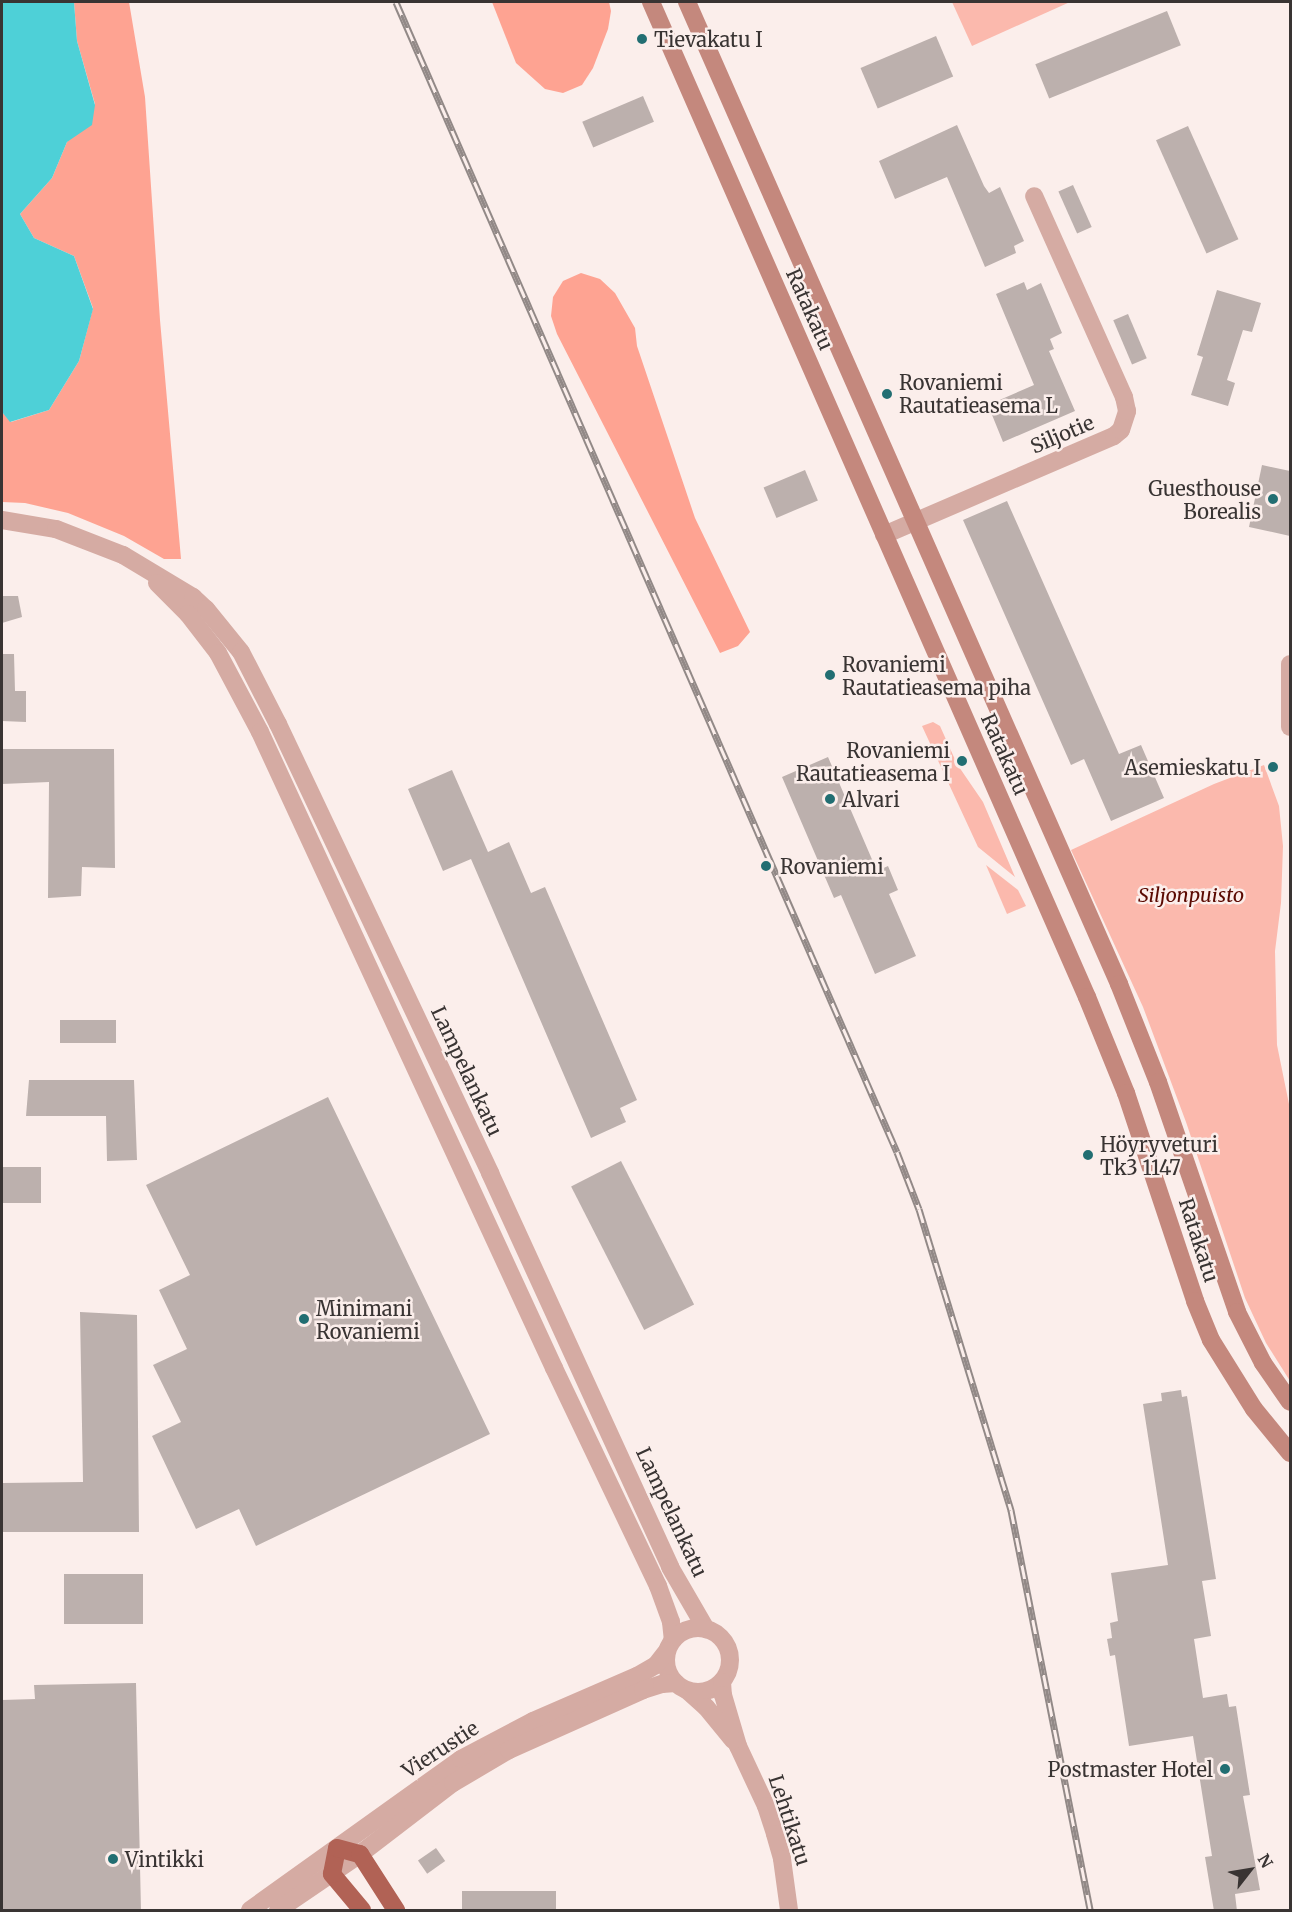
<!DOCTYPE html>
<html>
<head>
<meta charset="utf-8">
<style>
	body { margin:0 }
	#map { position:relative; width:1292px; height:1912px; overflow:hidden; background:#fbeeeb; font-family:Merriweather,serif }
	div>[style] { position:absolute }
	.green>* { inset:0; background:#fbb9ad }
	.forest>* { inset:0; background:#fea392 }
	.water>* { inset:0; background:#4ed0d7 }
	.building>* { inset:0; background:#bcb0ad; transform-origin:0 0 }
	.minor>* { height:18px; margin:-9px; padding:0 9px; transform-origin:9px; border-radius:9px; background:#d5aba3 }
	.tertiary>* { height:18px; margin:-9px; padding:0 9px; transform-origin:9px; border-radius:9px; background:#d5aba3 }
	.tertiary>.ring { margin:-9px; padding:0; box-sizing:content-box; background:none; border:18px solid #d5aba3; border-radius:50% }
	.secondary>* { height:18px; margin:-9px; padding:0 9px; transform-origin:9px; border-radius:9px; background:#c4887d }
	.trunk>* { height:18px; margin:-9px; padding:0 9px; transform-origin:9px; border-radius:9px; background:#b16255 }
	.rail>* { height:7px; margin-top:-3.5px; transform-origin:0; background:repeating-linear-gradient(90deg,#fbeeeb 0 14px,#928987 0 28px); box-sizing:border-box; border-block:2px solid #928987 }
	.dots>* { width:16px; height:16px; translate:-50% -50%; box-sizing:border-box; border:3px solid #fbeeeb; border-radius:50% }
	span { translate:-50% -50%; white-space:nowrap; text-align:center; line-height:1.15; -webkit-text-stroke:5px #fbeeeb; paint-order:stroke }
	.poi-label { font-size:20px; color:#393433 }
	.left { translate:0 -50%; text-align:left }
	.right { translate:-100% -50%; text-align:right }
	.street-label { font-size:20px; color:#393433 }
	.park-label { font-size:20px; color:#5b0a02; font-style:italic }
	.frame { position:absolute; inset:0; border:3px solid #393433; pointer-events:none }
	.north { position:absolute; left:1220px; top:1840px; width:60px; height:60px; -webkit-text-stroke:4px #fbeeeb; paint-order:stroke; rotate:59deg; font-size:16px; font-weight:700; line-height:24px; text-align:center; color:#393433 }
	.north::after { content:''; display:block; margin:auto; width:21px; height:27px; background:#393433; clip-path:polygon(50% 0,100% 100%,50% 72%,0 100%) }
</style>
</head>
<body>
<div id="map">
	<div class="green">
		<i style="clip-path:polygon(952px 2px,1070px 2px,972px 46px)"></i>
		<i style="clip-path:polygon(933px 722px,940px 726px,957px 764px,983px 802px,1015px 877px,978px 847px,922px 726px)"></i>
		<i style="clip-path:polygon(1264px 765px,1279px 806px,1283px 846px,1281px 903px,1275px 951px,1277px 1045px,1290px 1109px,1290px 1381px,1266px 1343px,1245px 1298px,1186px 1122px,1143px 1007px,1071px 850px,1214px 784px)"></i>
		<i style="clip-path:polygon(986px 865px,1018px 890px,1026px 906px,1007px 914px)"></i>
	</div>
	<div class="forest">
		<i style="clip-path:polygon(74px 2px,129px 2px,145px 97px,160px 320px,181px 559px,164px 559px,124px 536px,68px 513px,25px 503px,2px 502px,2px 412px,11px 422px,49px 410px,79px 361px,93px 308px,74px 256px,34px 238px,20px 214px,52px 178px,67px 142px,95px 104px,77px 41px)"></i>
		<i style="clip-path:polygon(492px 2px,609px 2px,611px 11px,608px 29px,593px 68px,582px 85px,563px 93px,545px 89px,516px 63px)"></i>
		<i style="clip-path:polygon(581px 273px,600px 279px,615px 293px,635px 328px,637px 346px,695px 518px,750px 632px,738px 646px,720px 653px,557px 334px,551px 316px,553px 297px,563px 281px)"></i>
	</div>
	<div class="water">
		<i style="clip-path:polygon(2px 2px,74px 2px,77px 41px,95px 105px,92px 125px,67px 142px,52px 178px,20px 214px,34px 238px,74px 256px,93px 309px,79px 361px,49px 410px,10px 422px,2px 412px)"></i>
	</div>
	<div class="building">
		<i style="left:1167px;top:11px;width:37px;height:142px;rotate:68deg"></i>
		<i style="left:936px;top:36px;width:44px;height:82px;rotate:67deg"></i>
		<i style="left:643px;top:96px;width:28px;height:66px;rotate:67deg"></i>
		<i style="clip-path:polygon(957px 125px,984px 186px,989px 193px,1000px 187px,1024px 241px,1014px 246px,1016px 253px,985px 267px,947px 177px,895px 199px,879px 161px)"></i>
		<i style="left:1188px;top:126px;width:124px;height:35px;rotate:66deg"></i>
		<i style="left:1073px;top:185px;width:46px;height:16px;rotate:66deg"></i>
		<i style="clip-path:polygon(1024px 282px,1027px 290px,1041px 283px,1062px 333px,1050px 339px,1054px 349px,1049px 351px,1075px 411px,1003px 442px,988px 405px,1034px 385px,996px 294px)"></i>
		<i style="clip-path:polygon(1217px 290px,1261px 303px,1252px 332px,1243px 330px,1227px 380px,1235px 383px,1228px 406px,1191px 395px,1203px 357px,1197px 355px)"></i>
		<i style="left:1128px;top:314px;width:48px;height:16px;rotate:67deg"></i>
		<i style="clip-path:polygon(1262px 465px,1290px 471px,1290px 536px,1249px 527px)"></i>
		<i style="left:805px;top:470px;width:33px;height:45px;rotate:67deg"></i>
		<i style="clip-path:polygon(1007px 501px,1119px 754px,1141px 745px,1164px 798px,1111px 821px,1084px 759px,1071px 765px,963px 520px)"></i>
		<i style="clip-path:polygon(2px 596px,18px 596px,22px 617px,2px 623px)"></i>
		<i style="clip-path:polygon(2px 654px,14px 654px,15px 691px,26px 691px,26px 722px,2px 721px)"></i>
		<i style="clip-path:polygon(2px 749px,114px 749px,115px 868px,82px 867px,81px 896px,48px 898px,49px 782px,2px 784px)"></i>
		<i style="clip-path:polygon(828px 757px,877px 871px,888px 866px,898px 890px,889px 894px,916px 956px,875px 974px,841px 895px,834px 898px,782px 777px)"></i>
		<i style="clip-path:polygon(452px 770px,488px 852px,509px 842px,531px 893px,545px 887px,637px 1100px,620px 1108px,626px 1122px,591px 1138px,471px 859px,443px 871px,408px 789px)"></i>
		<i style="left:60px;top:1020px;width:56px;height:23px"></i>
		<i style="clip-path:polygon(29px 1080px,134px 1080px,137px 1160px,107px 1161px,106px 1116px,26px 1116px)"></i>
		<i style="clip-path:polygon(328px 1097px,490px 1434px,256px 1546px,239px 1509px,196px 1529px,152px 1436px,181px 1422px,153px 1365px,187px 1349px,159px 1290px,190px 1275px,146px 1185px)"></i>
		<i style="left:621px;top:1161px;width:161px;height:56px;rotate:63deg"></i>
		<i style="left:2px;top:1167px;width:39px;height:36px"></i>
		<i style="clip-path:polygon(80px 1312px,137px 1315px,139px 1532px,2px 1532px,2px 1483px,83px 1482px)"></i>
		<i style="clip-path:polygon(1181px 1390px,1182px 1397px,1187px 1396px,1216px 1579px,1202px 1581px,1211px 1636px,1194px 1639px,1203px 1698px,1227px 1694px,1229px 1707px,1236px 1706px,1250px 1795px,1243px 1796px,1260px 1890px,1235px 1894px,1237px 1911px,1214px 1911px,1205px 1857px,1212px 1856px,1193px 1736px,1129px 1746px,1115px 1655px,1110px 1656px,1107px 1639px,1112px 1638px,1110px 1623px,1118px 1621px,1111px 1573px,1168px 1565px,1143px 1404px,1162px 1401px,1161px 1393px)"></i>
		<i style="left:64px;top:1574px;width:79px;height:50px"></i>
		<i style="clip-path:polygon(136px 1683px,141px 1911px,2px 1911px,2px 1700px,35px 1699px,34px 1685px)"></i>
		<i style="left:436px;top:1848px;width:16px;height:22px;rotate:55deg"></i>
		<i style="left:462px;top:1891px;width:94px;height:20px"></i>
	</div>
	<div class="minor">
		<i style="left:2px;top:520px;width:55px;rotate:9.5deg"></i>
		<i style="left:56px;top:529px;width:72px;rotate:21.2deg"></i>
		<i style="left:123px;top:555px;width:82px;rotate:31deg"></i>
		<i style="left:193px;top:597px;width:18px;rotate:43deg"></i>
		<i style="left:206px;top:609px;width:55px;rotate:50.9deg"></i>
		<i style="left:241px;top:652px;width:81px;rotate:62.8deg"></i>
		<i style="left:278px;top:724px;width:497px;rotate:64.7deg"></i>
		<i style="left:490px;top:1173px;width:433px;rotate:65.4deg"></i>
		<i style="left:670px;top:1567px;width:72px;rotate:59.9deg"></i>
		<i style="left:884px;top:535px;width:250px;rotate:-23.3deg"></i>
		<i style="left:1114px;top:436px;width:9px;rotate:-41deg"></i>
		<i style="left:1121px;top:430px;width:20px;rotate:-72deg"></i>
		<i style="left:1127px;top:411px;width:14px;rotate:-102deg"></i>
		<i style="left:1124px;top:397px;width:220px;rotate:-114.1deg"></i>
		<i style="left:157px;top:583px;width:44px;rotate:45deg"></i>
		<i style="left:188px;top:614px;width:49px;rotate:52.4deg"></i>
		<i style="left:218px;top:653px;width:89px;rotate:62deg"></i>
		<i style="left:260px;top:732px;width:701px;rotate:65.19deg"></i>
		<i style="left:554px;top:1368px;width:242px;rotate:64.5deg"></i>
		<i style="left:658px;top:1586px;width:38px;rotate:70deg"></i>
		<i style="left:671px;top:1622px;width:18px;rotate:84deg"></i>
	</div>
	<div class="tertiary">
		<i style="left:1290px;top:664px;width:63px;rotate:90deg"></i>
		<i class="ring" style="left:666px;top:1628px;width:46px;height:46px"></i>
		<i style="left:722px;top:1682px;width:13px;rotate:86deg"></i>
		<i style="left:723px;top:1695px;width:53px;rotate:73.6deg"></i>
		<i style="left:738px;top:1746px;width:66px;rotate:65deg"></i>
		<i style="left:766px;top:1806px;width:29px;rotate:72deg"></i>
		<i style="left:775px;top:1834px;width:26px;rotate:74deg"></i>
		<i style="left:782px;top:1859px;width:51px;rotate:82.2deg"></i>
		<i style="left:688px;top:1691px;width:24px;rotate:42deg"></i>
		<i style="left:706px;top:1707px;width:43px;rotate:50.7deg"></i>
		<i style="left:250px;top:1910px;width:259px;rotate:-35.6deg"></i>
		<i style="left:461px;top:1759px;width:81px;rotate:-27.8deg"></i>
		<i style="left:533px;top:1721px;width:113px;rotate:-23.4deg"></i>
		<i style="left:637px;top:1676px;width:22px;rotate:-30deg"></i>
		<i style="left:656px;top:1665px;width:18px;rotate:-52deg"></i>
		<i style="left:278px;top:1910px;width:99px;rotate:-34.3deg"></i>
		<i style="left:360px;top:1854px;width:117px;rotate:-37.4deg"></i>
		<i style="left:453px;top:1783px;width:65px;rotate:-30.5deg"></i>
		<i style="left:509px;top:1750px;width:147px;rotate:-24.1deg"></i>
		<i style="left:643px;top:1690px;width:20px;rotate:-18deg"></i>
		<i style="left:662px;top:1684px;width:14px;rotate:-4deg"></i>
	</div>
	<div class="secondary">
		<i style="left:651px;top:2px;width:1086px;rotate:66.34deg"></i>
		<i style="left:1087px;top:997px;width:104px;rotate:67.9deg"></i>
		<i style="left:1126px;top:1093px;width:219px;rotate:71.6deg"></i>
		<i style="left:1195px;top:1301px;width:42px;rotate:67.7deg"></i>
		<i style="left:1211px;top:1340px;width:81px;rotate:58.1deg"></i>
		<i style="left:1254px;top:1409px;width:57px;rotate:50.7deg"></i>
		<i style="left:687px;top:2px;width:1073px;rotate:66.25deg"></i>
		<i style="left:1119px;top:984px;width:105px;rotate:68.3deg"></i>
		<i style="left:1158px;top:1082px;width:243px;rotate:71deg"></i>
		<i style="left:1237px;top:1312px;width:57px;rotate:63deg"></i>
		<i style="left:1263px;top:1363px;width:47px;rotate:55.3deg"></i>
	</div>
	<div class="trunk">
		<i style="left:362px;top:1910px;width:47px;rotate:-129.8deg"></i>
		<i style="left:332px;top:1874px;width:26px;rotate:-79deg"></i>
		<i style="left:337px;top:1848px;width:24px;rotate:15deg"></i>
		<i style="left:360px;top:1854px;width:67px;rotate:57.3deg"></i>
	</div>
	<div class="rail">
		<i style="left:396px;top:2px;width:1254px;rotate:66.46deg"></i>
		<i style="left:897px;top:1152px;width:61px;rotate:68.9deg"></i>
		<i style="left:919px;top:1209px;width:315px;rotate:73deg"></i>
		<i style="left:1011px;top:1510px;width:408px;rotate:78.8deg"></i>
	</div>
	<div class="dots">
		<i style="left:642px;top:39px;background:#226e72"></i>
		<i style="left:887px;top:394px;background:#226e72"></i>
		<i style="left:1273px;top:499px;background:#226e72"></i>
		<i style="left:830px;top:675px;background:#226e72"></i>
		<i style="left:962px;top:761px;background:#226e72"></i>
		<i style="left:1273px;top:767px;background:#226e72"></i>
		<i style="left:830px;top:799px;background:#226e72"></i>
		<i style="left:766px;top:866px;background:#226e72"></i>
		<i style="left:1088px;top:1155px;background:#226e72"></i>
		<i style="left:304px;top:1319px;background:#226e72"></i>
		<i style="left:1225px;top:1769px;background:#226e72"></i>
		<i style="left:113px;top:1859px;background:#226e72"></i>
	</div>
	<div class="poi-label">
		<span class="left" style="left:654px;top:39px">Tievakatu I</span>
		<span class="left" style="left:899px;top:394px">Rovaniemi<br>Rautatieasema L</span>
		<span class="right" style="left:1261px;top:500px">Guesthouse<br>Borealis</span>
		<span class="left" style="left:842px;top:676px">Rovaniemi<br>Rautatieasema piha</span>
		<span class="right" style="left:950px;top:762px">Rovaniemi<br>Rautatieasema I</span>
		<span class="right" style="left:1261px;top:767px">Asemieskatu I</span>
		<span class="left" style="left:842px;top:799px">Alvari</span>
		<span class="left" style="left:780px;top:866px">Rovaniemi</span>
		<span class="left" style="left:1100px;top:1156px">Höyryveturi<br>Tk3 1147</span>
		<span class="left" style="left:316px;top:1320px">Minimani<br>Rovaniemi</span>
		<span class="right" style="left:1213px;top:1769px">Postmaster Hotel</span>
		<span class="left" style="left:125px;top:1859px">Vintikki</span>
	</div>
	<div class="street-label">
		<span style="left:810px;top:309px;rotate:66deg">Ratakatu</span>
		<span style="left:1062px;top:434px;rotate:-23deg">Siljotie</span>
		<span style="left:1005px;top:754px;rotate:66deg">Ratakatu</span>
		<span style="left:467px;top:1071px;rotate:65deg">Lampelankatu</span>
		<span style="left:1199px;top:1240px;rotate:72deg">Ratakatu</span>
		<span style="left:672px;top:1512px;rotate:65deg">Lampelankatu</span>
		<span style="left:440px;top:1749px;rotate:-33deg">Vierustie</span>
		<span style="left:790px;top:1820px;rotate:72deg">Lehtikatu</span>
	</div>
	<div class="park-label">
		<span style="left:1191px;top:894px">Siljonpuisto</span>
	</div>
	<div class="frame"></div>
	<div class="north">N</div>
</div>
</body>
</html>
